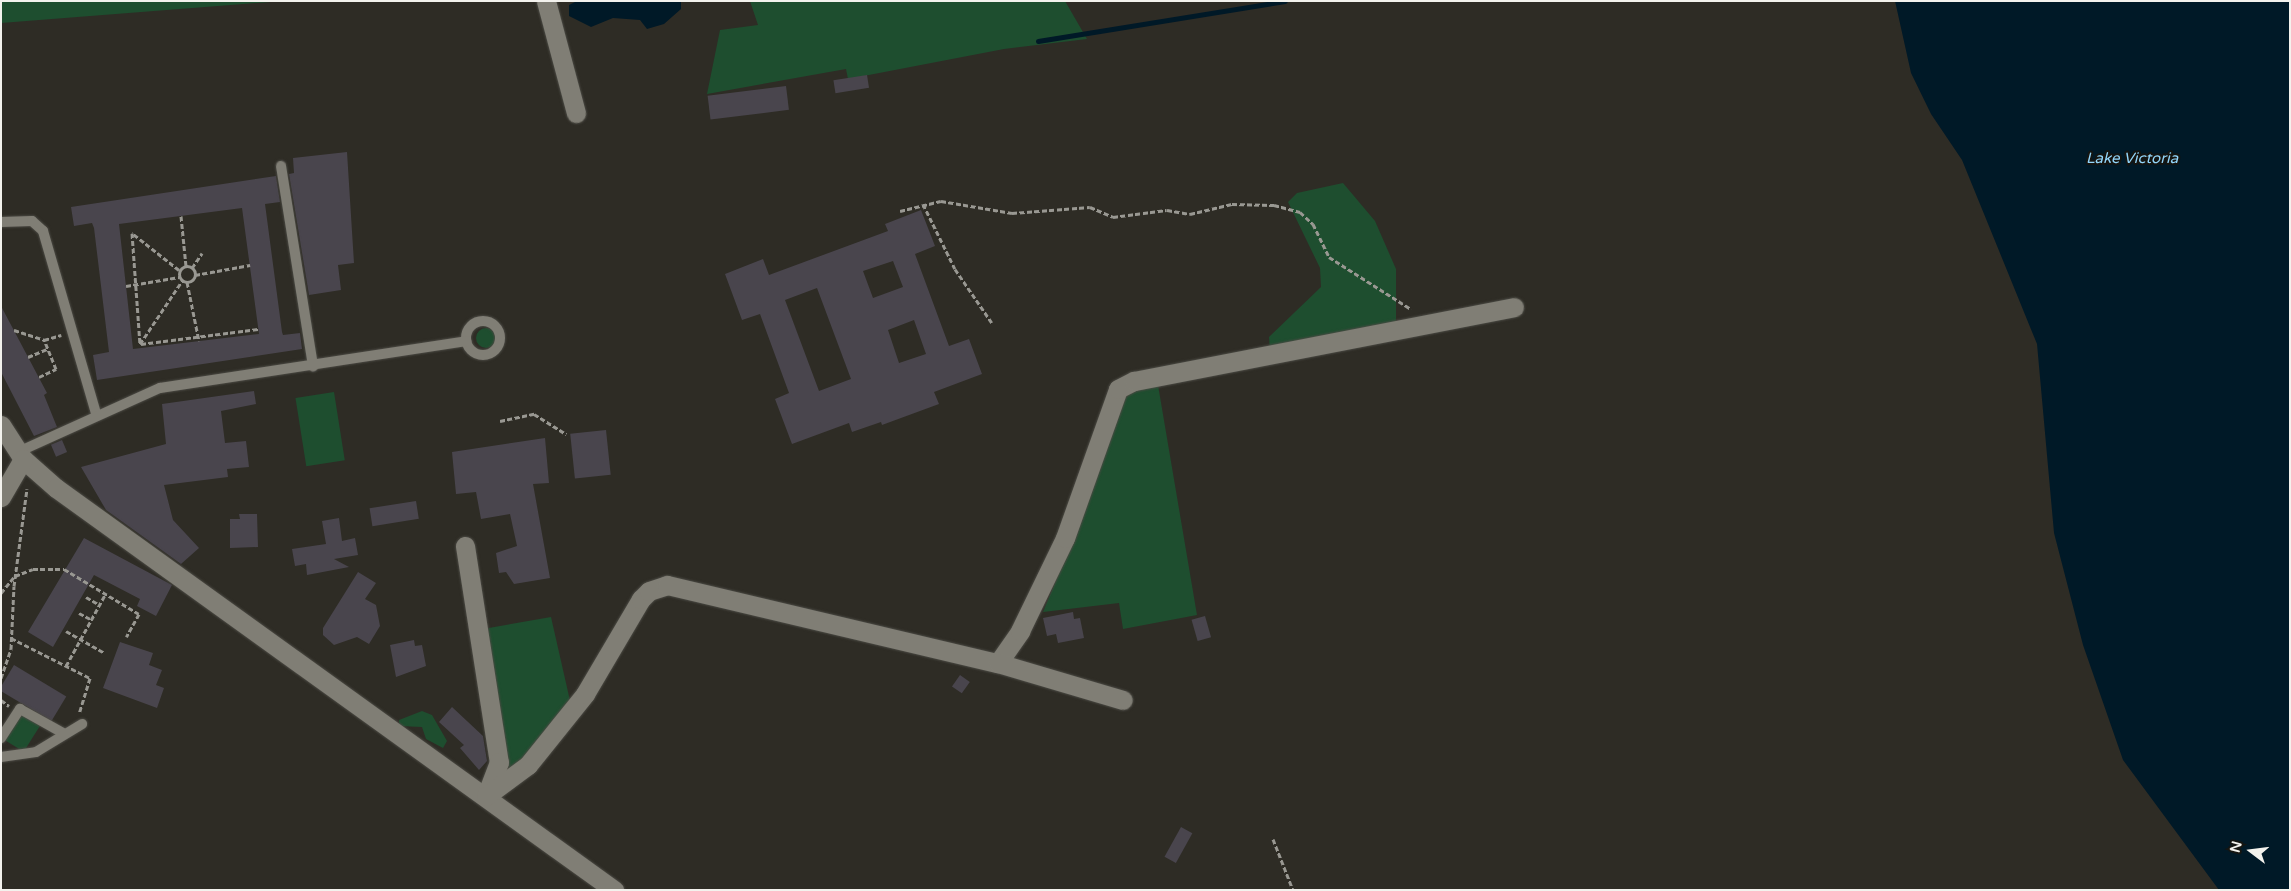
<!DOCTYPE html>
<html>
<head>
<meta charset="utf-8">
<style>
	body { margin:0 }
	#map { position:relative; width:2291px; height:891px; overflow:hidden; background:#2e2c25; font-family:"Varela Round",sans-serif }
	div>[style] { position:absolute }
	.green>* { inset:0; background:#1e4e2f; transform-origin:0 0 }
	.round { border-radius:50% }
	.water>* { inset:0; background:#001927 }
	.stream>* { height:5px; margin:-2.5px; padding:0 2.5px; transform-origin:2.5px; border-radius:2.5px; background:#001927 }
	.building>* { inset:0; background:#49454d; transform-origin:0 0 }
	.path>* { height:3px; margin-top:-1.5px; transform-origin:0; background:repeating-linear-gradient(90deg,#999892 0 5px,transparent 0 7.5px) }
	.path>.ring { margin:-1.5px; padding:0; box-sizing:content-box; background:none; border:3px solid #999892; border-radius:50% }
	.roads { filter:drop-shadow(0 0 1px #4b4a44) drop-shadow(0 0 1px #4b4a44) }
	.service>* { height:10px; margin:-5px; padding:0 5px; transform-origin:5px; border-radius:5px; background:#807e75 }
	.service>.ring { margin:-5px; padding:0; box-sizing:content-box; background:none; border:10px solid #807e75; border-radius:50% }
	.minor>* { height:19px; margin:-9.5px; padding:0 9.5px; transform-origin:9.5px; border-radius:9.5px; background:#807e75 }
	span { translate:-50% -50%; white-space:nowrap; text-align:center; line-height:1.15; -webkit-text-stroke:4px #151511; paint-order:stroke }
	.water-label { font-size:15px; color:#92d6fb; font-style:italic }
	.frame { position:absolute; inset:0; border:2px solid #f3f2ed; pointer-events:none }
	.north { position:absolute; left:2226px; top:826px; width:50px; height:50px; -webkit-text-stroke:4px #151511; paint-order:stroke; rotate:285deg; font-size:14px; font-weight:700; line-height:20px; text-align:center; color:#f3f2ed }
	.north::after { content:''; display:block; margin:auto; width:18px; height:22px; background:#f3f2ed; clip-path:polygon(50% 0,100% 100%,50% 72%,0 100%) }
</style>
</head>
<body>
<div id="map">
	<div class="green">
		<i style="clip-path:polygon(1px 1px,283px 1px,1px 23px)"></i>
		<i style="clip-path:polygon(750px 1px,1065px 1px,1087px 39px,1004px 49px,848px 79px,846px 69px,707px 94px,720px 30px,758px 25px)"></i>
		<i style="clip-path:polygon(1343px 183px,1375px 221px,1396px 269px,1396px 322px,1270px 352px,1269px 337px,1321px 287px,1320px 268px,1288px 202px,1297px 193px)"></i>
		<i class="round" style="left:476px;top:328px;width:20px;height:20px"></i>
		<i style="clip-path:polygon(1158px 385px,1197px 615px,1123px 629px,1119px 603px,1043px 612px,1083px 515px,1124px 391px)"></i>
		<i style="left:334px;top:392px;width:69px;height:39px;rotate:81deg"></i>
		<i style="clip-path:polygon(551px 617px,571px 705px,506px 780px,483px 629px)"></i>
		<i style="clip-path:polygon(422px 711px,432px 715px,447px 741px,443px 748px,426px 739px,422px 727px,399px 726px,399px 720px)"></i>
		<i style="left:22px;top:713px;width:22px;height:32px;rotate:32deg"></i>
	</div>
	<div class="water">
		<i style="clip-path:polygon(577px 1px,681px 1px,681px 9px,664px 24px,647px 29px,640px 20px,613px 18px,591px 27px,569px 16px,569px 5px)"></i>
		<i style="clip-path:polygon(1895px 1px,2290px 1px,2290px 890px,2219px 890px,2123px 760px,2083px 645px,2054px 533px,2037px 344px,1962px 160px,1931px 114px,1911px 73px)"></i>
	</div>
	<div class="stream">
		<i style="left:1038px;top:41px;width:250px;rotate:-9.2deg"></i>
	</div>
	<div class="building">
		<i style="left:867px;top:75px;width:13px;height:34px;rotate:81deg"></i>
		<i style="left:786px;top:86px;width:24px;height:79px;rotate:83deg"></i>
		<i style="clip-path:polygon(347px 152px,354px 263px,338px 265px,341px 290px,309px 295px,289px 174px,294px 173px,293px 158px)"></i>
		<i style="clip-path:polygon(evenodd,276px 176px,280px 202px,265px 204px,282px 332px,283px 335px,300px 333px,302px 349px,97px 380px,93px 355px,109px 352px,94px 228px,92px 223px,74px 226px,71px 207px,276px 176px,242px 208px,259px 334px,133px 349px,119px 224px,242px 208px)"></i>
		<i style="clip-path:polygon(evenodd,921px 210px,935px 246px,915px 254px,949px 346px,969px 339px,982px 374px,934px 392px,939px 404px,882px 425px,881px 422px,852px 432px,849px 423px,792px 444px,775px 399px,789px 393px,760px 314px,742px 320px,725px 274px,763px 259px,769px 275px,888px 231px,885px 224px,921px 210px,893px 261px,903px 287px,873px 298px,863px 271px,893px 261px,921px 210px,817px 288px,851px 379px,819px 391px,785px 300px,817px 288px,921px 210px,914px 320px,926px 354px,899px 363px,888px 330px,914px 320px)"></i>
		<i style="clip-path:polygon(1px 306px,47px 393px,44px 395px,57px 427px,34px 436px,1px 372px)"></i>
		<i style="clip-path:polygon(254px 391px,256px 404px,221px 411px,225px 443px,246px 441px,249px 467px,227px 469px,228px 477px,164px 485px,173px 520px,199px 548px,181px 564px,106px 510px,81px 467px,166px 444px,162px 404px)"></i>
		<i style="left:606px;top:430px;width:45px;height:36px;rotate:84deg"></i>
		<i style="clip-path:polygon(545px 438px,549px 483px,533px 484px,550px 578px,514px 584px,506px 572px,499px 573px,496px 553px,517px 546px,510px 514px,481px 519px,476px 492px,456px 494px,452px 452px)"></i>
		<i style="left:62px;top:440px;width:13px;height:12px;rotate:67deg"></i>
		<i style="left:416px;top:501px;width:18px;height:47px;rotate:81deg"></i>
		<i style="clip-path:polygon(239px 514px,257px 514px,258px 547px,230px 548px,230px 519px,240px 519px)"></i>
		<i style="clip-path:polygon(339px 518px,342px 541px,355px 538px,358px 555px,334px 559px,349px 567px,307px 575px,306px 564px,295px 566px,292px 549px,326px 544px,322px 521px)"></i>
		<i style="clip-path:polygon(84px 538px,172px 585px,156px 616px,137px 606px,140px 599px,94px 575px,53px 647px,28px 632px)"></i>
		<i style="clip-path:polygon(358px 572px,376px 583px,365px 599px,376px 605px,380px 626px,369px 644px,357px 637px,334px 645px,323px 635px,323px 628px)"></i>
		<i style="clip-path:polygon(1073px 612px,1074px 619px,1080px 618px,1084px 638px,1058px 643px,1056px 634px,1047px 636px,1043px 618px)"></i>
		<i style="left:1205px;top:616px;width:22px;height:14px;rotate:74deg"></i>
		<i style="clip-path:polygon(414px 640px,415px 646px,422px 645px,426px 666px,396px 677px,390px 645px)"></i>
		<i style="clip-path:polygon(120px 642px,153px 653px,149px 665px,162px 670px,156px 685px,164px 688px,157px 708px,103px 688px)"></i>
		<i style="left:14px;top:665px;width:61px;height:29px;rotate:31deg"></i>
		<i style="left:960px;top:675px;width:12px;height:14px;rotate:35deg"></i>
		<i style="clip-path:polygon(452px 707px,483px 736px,487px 761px,479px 770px,460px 748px,464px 745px,439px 722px)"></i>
		<i style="left:1181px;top:827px;width:13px;height:34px;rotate:29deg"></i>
	</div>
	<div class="path">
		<i style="left:923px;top:204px;width:72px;rotate:63.8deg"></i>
		<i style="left:955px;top:269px;width:65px;rotate:55.6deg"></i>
		<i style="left:900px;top:211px;width:42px;rotate:-13.7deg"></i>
		<i style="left:941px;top:201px;width:72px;rotate:9.6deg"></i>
		<i style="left:1012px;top:213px;width:78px;rotate:-4.4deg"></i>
		<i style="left:1090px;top:207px;width:25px;rotate:23deg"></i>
		<i style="left:1113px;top:217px;width:54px;rotate:-7.4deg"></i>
		<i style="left:1167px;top:210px;width:23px;rotate:10deg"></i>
		<i style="left:1190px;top:214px;width:43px;rotate:-13.4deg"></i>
		<i style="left:1232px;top:204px;width:42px;rotate:1.4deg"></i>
		<i style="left:1274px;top:205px;width:27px;rotate:15deg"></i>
		<i style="left:1300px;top:212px;width:18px;rotate:43deg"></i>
		<i style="left:1313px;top:224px;width:37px;rotate:64deg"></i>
		<i style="left:1329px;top:257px;width:97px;rotate:32.4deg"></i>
		<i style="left:181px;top:216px;width:50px;rotate:84.3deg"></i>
		<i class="ring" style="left:179px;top:266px;width:13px;height:13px"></i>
		<i style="left:192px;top:268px;width:18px;rotate:-56deg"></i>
		<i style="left:179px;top:270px;width:60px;rotate:-141.8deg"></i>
		<i style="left:132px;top:233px;width:111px;rotate:85.9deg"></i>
		<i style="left:140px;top:344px;width:76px;rotate:-56.3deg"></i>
		<i style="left:195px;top:275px;width:56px;rotate:-10.3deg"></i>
		<i style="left:187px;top:282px;width:60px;rotate:78.5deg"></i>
		<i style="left:126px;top:286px;width:54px;rotate:-9.6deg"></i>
		<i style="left:14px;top:330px;width:32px;rotate:18deg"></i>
		<i style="left:44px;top:340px;width:18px;rotate:-16deg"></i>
		<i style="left:141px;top:344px;width:118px;rotate:-7.3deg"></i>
		<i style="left:28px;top:357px;width:21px;rotate:-23deg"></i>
		<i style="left:39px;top:377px;width:19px;rotate:-25deg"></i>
		<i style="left:56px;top:369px;width:31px;rotate:-112deg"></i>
		<i style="left:500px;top:421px;width:35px;rotate:-12deg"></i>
		<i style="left:534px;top:414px;width:38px;rotate:32deg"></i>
		<i style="left:1px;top:593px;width:22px;rotate:-51deg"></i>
		<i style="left:15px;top:576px;width:19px;rotate:-21deg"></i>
		<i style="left:33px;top:569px;width:31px"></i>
		<i style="left:64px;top:569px;width:87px;rotate:31deg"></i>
		<i style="left:139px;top:614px;width:26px;rotate:119deg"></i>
		<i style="left:86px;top:597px;width:16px;rotate:30deg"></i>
		<i style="left:79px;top:613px;width:15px;rotate:28deg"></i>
		<i style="left:66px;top:631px;width:43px;rotate:29.6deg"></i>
		<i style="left:11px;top:638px;width:89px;rotate:26.9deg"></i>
		<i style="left:90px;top:678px;width:37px;rotate:107deg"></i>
		<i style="left:66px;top:666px;width:83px;rotate:-61.3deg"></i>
		<i style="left:1px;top:678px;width:31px;rotate:-71deg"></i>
		<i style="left:11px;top:649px;width:63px;rotate:-87.3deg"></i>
		<i style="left:14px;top:586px;width:98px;rotate:-82.4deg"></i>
		<i style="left:1px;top:700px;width:10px;rotate:37deg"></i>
		<i style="left:1273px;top:839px;width:55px;rotate:68.6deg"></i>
	</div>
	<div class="roads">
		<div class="service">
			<i style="left:281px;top:166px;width:203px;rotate:80.9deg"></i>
			<i style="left:1px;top:222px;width:31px;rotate:-2deg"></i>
			<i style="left:32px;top:221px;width:15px;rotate:42deg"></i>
			<i style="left:43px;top:231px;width:190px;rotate:73.8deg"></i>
			<i class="ring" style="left:466px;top:321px;width:24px;height:24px"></i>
			<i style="left:18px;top:452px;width:156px;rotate:-24.3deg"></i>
			<i style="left:160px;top:388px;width:310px;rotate:-8.7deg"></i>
			<i style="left:1px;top:738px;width:35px;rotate:-57deg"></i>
			<i style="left:20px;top:709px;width:51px;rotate:29.1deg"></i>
			<i style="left:1px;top:757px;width:35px;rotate:-8deg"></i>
			<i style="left:36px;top:752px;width:54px;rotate:-31.3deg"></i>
		</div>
		<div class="minor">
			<i style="left:546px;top:1px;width:116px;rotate:75deg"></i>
			<i style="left:1px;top:425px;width:40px;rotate:57.1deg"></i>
			<i style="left:23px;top:459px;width:44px;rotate:41.3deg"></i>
			<i style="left:56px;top:488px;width:688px;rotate:35.77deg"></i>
			<i style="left:1px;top:497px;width:44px;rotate:-59.9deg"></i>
			<i style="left:465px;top:546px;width:219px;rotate:81.1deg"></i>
			<i style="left:499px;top:762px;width:36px;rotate:111deg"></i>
			<i style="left:998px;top:663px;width:39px;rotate:-55deg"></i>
			<i style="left:1020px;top:631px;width:103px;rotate:-64.2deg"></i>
			<i style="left:1065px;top:538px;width:158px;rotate:-70.4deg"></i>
			<i style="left:1118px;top:389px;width:18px;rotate:-27deg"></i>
			<i style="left:1134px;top:381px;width:387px;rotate:-11deg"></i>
			<i style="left:486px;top:796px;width:52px;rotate:-36.4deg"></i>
			<i style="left:528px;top:765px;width:91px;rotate:-51.2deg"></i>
			<i style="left:585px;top:694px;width:110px;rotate:-59.5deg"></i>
			<i style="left:641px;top:599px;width:11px;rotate:-45deg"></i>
			<i style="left:649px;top:591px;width:19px;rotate:-18deg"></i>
			<i style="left:667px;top:585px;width:340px;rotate:13.3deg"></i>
			<i style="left:998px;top:663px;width:130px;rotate:16.5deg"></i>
		</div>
	</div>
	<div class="water-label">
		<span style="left:2132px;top:159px">Lake Victoria</span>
	</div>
	<div class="frame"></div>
	<div class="north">N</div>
</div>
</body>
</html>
